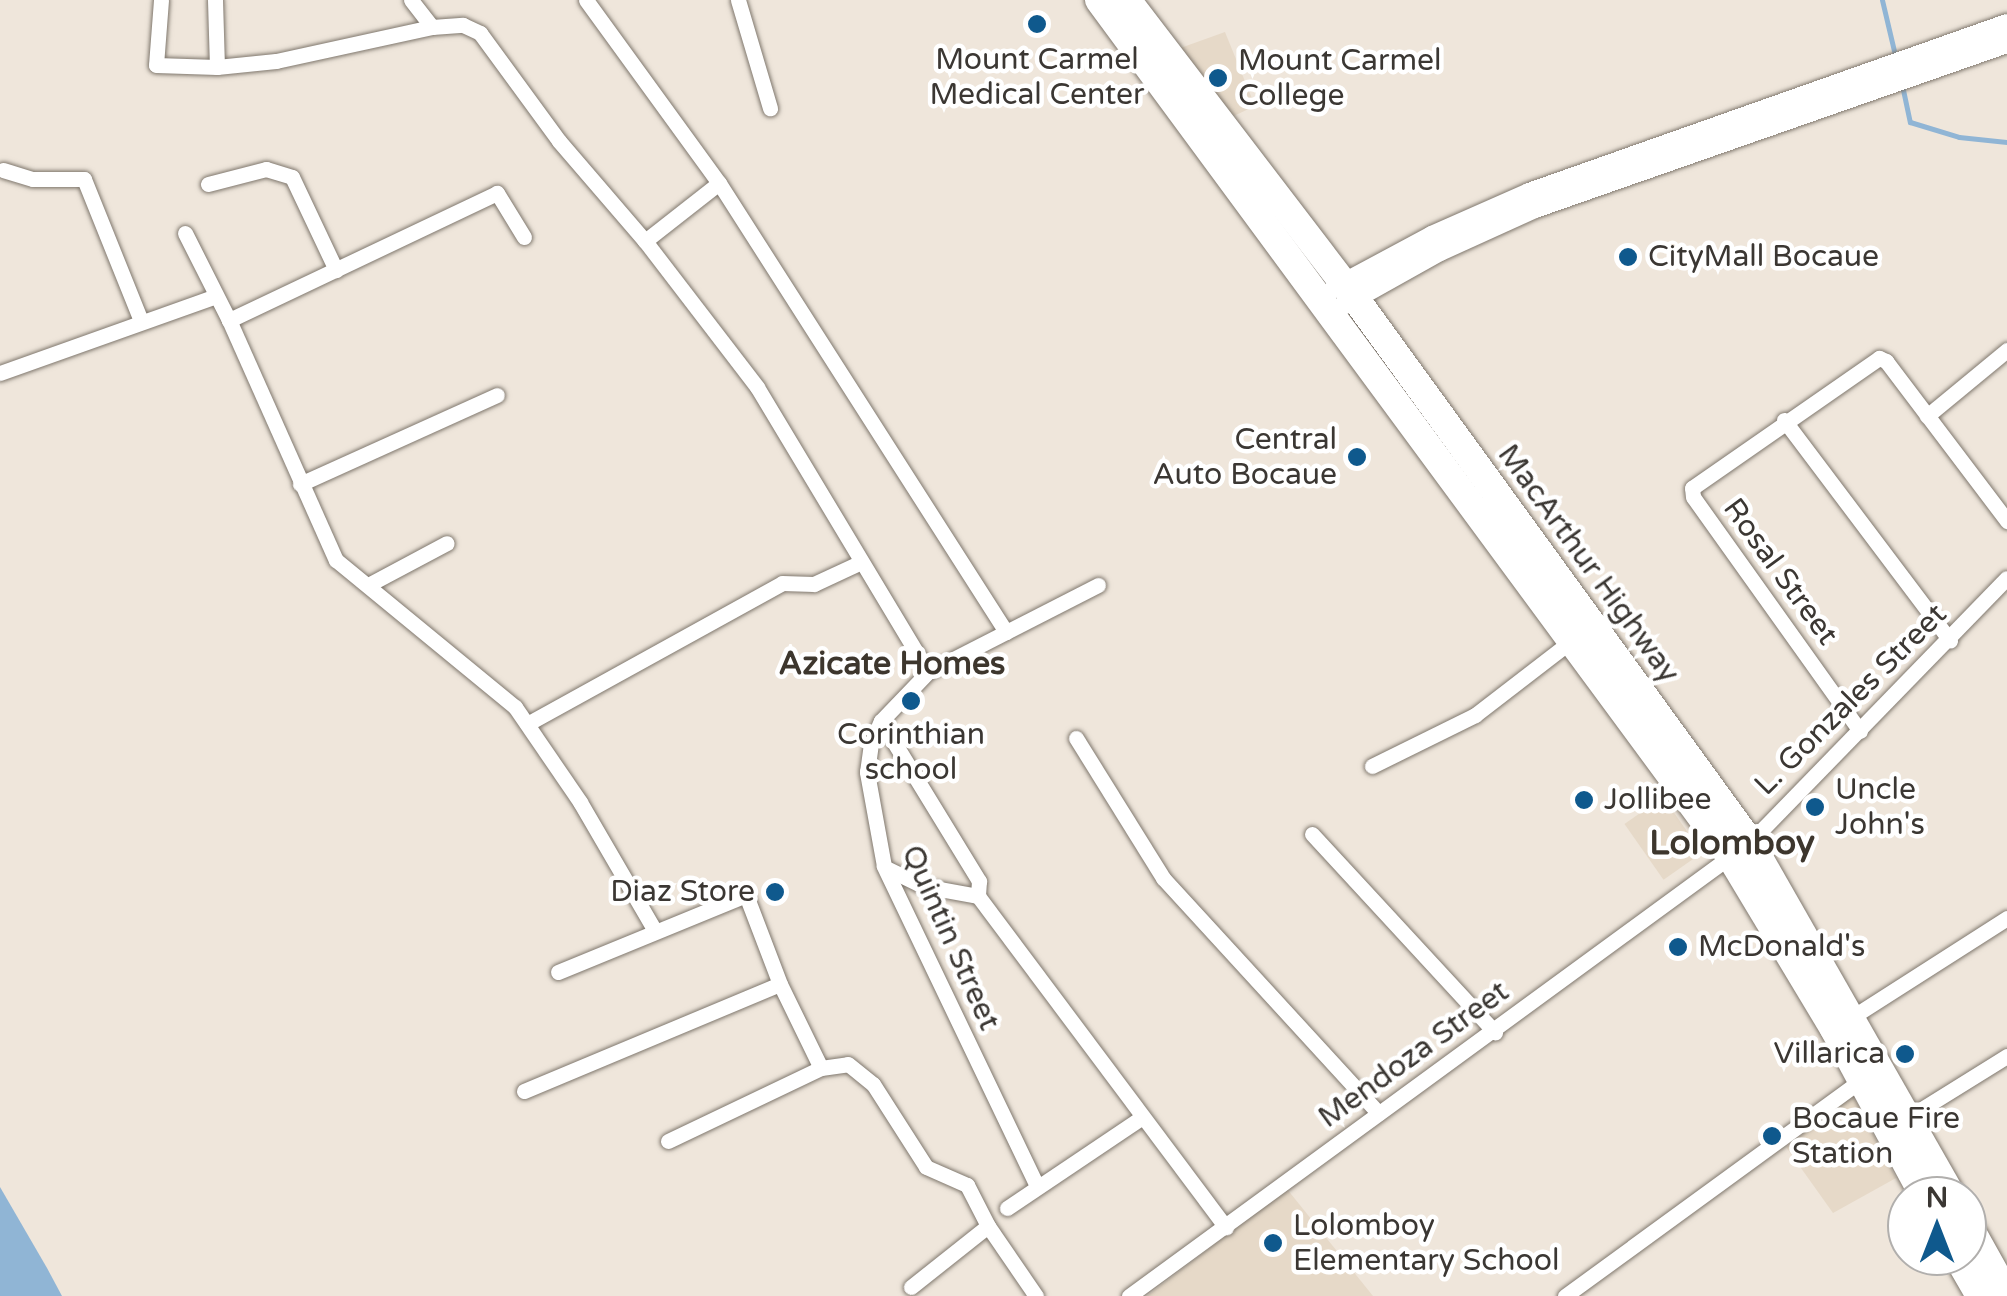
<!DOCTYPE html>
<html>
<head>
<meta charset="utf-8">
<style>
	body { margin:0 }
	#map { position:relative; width:2007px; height:1296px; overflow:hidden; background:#efe6db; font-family:"Varela Round",sans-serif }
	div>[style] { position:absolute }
	.built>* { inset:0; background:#e6d9c8; transform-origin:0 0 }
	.water>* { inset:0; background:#90b5d5 }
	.stream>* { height:5px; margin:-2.5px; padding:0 2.5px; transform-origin:2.5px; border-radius:2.5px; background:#90b5d5 }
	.roads { filter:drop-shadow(0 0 2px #7f776d) drop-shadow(0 0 2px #7f776d) }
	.street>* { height:15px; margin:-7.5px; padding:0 7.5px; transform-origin:7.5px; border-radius:7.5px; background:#fff }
	.secondary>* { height:20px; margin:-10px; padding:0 10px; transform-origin:10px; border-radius:10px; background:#fff }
	.highway>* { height:28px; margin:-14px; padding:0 14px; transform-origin:14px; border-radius:14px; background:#fff }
	.dots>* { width:28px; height:28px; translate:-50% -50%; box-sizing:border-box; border:5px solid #fff; border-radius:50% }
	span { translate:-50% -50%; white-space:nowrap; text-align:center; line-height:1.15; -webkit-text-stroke:9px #fff; paint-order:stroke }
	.poi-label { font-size:30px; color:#3b3733 }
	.left { translate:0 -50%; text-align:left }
	.right { translate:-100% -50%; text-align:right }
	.street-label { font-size:30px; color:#3b3733 }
	.neighbourhood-label { font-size:32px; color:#3d362d; font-weight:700 }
	.quarter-label { font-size:35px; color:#3d362d; font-weight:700 }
	.north { position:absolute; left:1887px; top:1176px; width:100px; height:100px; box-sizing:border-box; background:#fff; border:2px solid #b1afad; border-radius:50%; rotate:0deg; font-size:28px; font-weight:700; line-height:40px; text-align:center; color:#3b3733 }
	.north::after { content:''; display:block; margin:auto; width:35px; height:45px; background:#0f598d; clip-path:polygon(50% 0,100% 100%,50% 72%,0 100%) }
</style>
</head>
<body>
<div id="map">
	<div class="built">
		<i style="clip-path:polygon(1225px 32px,1255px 106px,1223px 121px,1172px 51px)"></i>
		<i style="left:1663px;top:797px;width:68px;height:47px;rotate:55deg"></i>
		<i style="clip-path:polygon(1853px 1096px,1896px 1178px,1833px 1213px,1786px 1147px)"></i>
		<i style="clip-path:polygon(1287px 1189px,1373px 1296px,1147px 1296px)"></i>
	</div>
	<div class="water">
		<i style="clip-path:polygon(0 1187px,47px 1268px,62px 1296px,0 1296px)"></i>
	</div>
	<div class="stream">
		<i style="left:1882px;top:0;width:57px;rotate:76.7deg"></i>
		<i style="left:1902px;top:85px;width:38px;rotate:78deg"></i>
		<i style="left:1910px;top:122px;width:51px;rotate:17deg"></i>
		<i style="left:1959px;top:137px;width:48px;rotate:5.9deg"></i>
	</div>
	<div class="roads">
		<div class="street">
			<i style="left:161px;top:0;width:65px;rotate:94.4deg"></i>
			<i style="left:156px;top:65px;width:61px;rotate:1.9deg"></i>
			<i style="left:217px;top:67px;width:59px;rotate:-5.8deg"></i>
			<i style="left:276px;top:61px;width:160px;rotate:-12.3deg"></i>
			<i style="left:432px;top:27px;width:31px;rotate:-4deg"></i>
			<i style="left:463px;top:25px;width:19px;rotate:25deg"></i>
			<i style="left:480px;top:33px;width:134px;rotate:53.8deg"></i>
			<i style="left:559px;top:141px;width:132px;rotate:49.3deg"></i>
			<i style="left:645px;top:241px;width:184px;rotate:52.5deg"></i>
			<i style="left:757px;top:387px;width:332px;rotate:59deg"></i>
			<i style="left:215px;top:0;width:67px;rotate:88.3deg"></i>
			<i style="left:411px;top:0;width:34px;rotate:52deg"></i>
			<i style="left:586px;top:0;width:226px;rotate:54deg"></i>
			<i style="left:719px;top:183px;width:533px;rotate:57.41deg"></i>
			<i style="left:738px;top:0;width:113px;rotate:73.5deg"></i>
			<i style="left:3px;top:170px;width:31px;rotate:17deg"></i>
			<i style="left:33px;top:179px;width:51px"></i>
			<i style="left:84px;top:179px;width:153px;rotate:68.1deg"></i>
			<i style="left:208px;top:184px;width:60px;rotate:-14.5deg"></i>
			<i style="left:266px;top:169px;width:27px;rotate:17deg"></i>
			<i style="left:292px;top:177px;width:103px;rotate:64.7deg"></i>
			<i style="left:185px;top:233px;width:97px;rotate:63.2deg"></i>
			<i style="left:524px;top:237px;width:52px;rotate:-121.5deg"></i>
			<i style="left:497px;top:193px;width:297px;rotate:154.6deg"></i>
			<i style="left:229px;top:320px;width:263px;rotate:66deg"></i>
			<i style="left:336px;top:560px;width:232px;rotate:39.4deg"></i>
			<i style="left:515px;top:707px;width:115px;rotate:55.6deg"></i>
			<i style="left:580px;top:802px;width:149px;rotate:59.8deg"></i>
			<i style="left:645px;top:241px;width:94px;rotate:-38.1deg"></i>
			<i style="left:0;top:373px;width:229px;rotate:-19.6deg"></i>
			<i style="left:1927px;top:416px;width:104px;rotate:-39.5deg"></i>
			<i style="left:1784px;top:420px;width:276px;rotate:53deg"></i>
			<i style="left:300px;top:484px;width:216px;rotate:-24.3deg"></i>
			<i style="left:368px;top:585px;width:89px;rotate:-28deg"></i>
			<i style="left:881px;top:721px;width:188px;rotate:58.5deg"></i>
			<i style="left:979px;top:881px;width:15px;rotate:94deg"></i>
			<i style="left:978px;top:896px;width:414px;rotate:53.2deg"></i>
			<i style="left:527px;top:724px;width:291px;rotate:-28.9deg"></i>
			<i style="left:782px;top:583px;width:32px;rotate:2deg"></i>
			<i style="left:814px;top:584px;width:50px;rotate:-25deg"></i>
			<i style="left:1860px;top:731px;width:287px;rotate:-125.5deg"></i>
			<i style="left:1693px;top:497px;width:9px;rotate:-96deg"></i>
			<i style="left:1692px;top:488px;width:228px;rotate:-34.8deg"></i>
			<i style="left:1879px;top:358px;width:8px;rotate:23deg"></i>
			<i style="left:1886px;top:361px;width:201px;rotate:52.9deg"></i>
			<i style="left:1076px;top:738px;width:165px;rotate:58.1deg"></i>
			<i style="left:1163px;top:878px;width:319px;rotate:47.5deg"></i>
			<i style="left:1372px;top:766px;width:115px;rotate:-26.3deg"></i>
			<i style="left:1475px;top:715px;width:121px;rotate:-37.6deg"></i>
			<i style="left:1312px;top:834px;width:270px;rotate:47.3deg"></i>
			<i style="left:888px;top:869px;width:39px;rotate:26deg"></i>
			<i style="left:923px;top:886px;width:56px;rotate:10.3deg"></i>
			<i style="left:558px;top:972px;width:203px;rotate:-22.3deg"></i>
			<i style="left:746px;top:895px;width:95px;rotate:69.1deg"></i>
			<i style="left:780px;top:984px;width:93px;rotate:64deg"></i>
			<i style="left:821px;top:1068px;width:27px;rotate:-8deg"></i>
			<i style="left:848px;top:1064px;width:32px;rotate:39deg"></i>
			<i style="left:873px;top:1084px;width:98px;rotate:57.4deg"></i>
			<i style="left:926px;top:1167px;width:45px;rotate:23.7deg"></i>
			<i style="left:967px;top:1185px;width:46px;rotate:62.9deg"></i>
			<i style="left:988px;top:1226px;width:85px;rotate:55.6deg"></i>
			<i style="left:1846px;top:1021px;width:191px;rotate:-32.6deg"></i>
			<i style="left:524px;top:1091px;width:277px;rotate:-22.7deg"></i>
			<i style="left:1904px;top:1120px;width:121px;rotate:-31.9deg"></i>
			<i style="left:668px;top:1141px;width:170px;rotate:-25.5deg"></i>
			<i style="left:1037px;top:1186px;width:355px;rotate:-115.6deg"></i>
			<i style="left:884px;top:866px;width:96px;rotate:-100.3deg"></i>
			<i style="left:867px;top:772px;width:28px;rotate:-82deg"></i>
			<i style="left:871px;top:744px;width:25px;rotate:-67deg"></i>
			<i style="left:881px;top:721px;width:68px;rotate:-46.2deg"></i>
			<i style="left:928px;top:672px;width:191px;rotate:-27.1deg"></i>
			<i style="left:1007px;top:1208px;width:161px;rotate:-33.9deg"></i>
			<i style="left:911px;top:1287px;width:98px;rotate:-38.4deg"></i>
			<i style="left:1129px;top:1296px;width:769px;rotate:-36.17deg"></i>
			<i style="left:1750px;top:842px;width:368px;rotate:-45.8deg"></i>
			<i style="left:1565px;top:1296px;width:366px;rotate:-36.1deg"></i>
		</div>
		<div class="secondary">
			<i style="left:1335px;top:288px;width:110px;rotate:-28.2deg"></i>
			<i style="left:1432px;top:236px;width:106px;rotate:-23.9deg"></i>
			<i style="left:1529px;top:193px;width:507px;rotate:-19.47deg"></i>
			<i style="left:1345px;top:304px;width:109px;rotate:-29.2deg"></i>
			<i style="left:1440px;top:251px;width:104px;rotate:-24.4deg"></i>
			<i style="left:1535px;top:208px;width:500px;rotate:-19.27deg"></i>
		</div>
		<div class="highway">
			<i style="left:1099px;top:0;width:1063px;rotate:53.6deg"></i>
			<i style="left:1730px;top:856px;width:202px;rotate:59deg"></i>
			<i style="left:1834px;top:1029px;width:190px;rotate:61.7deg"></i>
			<i style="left:1127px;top:0;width:375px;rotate:52.6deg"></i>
			<i style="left:1355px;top:298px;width:672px;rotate:54.02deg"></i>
			<i style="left:1750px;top:842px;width:408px;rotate:60.3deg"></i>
			<i style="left:1967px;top:1223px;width:82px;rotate:60.9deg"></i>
			<i style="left:1957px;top:1256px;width:46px;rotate:60.1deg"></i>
		</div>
	</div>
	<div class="dots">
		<i style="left:1037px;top:24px;background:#0f598d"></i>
		<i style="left:1218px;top:78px;background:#0f598d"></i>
		<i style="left:1628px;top:257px;background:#0f598d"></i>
		<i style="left:1357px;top:457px;background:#0f598d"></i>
		<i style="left:911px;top:701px;background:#0f598d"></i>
		<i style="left:1584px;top:800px;background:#0f598d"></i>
		<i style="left:1815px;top:807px;background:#0f598d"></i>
		<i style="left:775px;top:892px;background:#0f598d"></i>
		<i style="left:1678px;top:947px;background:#0f598d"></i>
		<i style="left:1905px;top:1054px;background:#0f598d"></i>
		<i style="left:1772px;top:1136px;background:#0f598d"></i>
		<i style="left:1273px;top:1243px;background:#0f598d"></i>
	</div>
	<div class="poi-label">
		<span style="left:1037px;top:77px">Mount Carmel<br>Medical Center</span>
		<span class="left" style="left:1238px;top:78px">Mount Carmel<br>College</span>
		<span class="left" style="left:1648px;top:257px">CityMall Bocaue</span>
		<span class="right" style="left:1337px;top:457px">Central<br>Auto Bocaue</span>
		<span style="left:911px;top:752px">Corinthian<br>school</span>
		<span class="left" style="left:1835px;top:807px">Uncle<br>John's</span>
		<span class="left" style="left:1604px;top:800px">Jollibee</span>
		<span class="right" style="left:755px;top:892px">Diaz Store</span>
		<span class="left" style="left:1698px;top:947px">McDonald's</span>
		<span class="right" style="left:1885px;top:1054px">Villarica</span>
		<span class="left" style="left:1792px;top:1136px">Bocaue Fire<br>Station</span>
		<span class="left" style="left:1293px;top:1243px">Lolomboy<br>Elementary School</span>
	</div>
	<div class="street-label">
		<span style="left:1588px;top:564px;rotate:54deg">MacArthur Highway</span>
		<span style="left:1780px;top:572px;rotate:54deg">Rosal Street</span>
		<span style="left:1851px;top:700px;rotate:-45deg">L. Gonzales Street</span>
		<span style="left:950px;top:938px;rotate:66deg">Quintin Street</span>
		<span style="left:1414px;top:1055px;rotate:-36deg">Mendoza Street</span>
	</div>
	<div class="neighbourhood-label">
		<span style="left:892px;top:664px">Azicate Homes</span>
	</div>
	<div class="quarter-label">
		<span style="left:1732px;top:843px">Lolomboy</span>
	</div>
	<div class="north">N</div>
</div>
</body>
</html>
